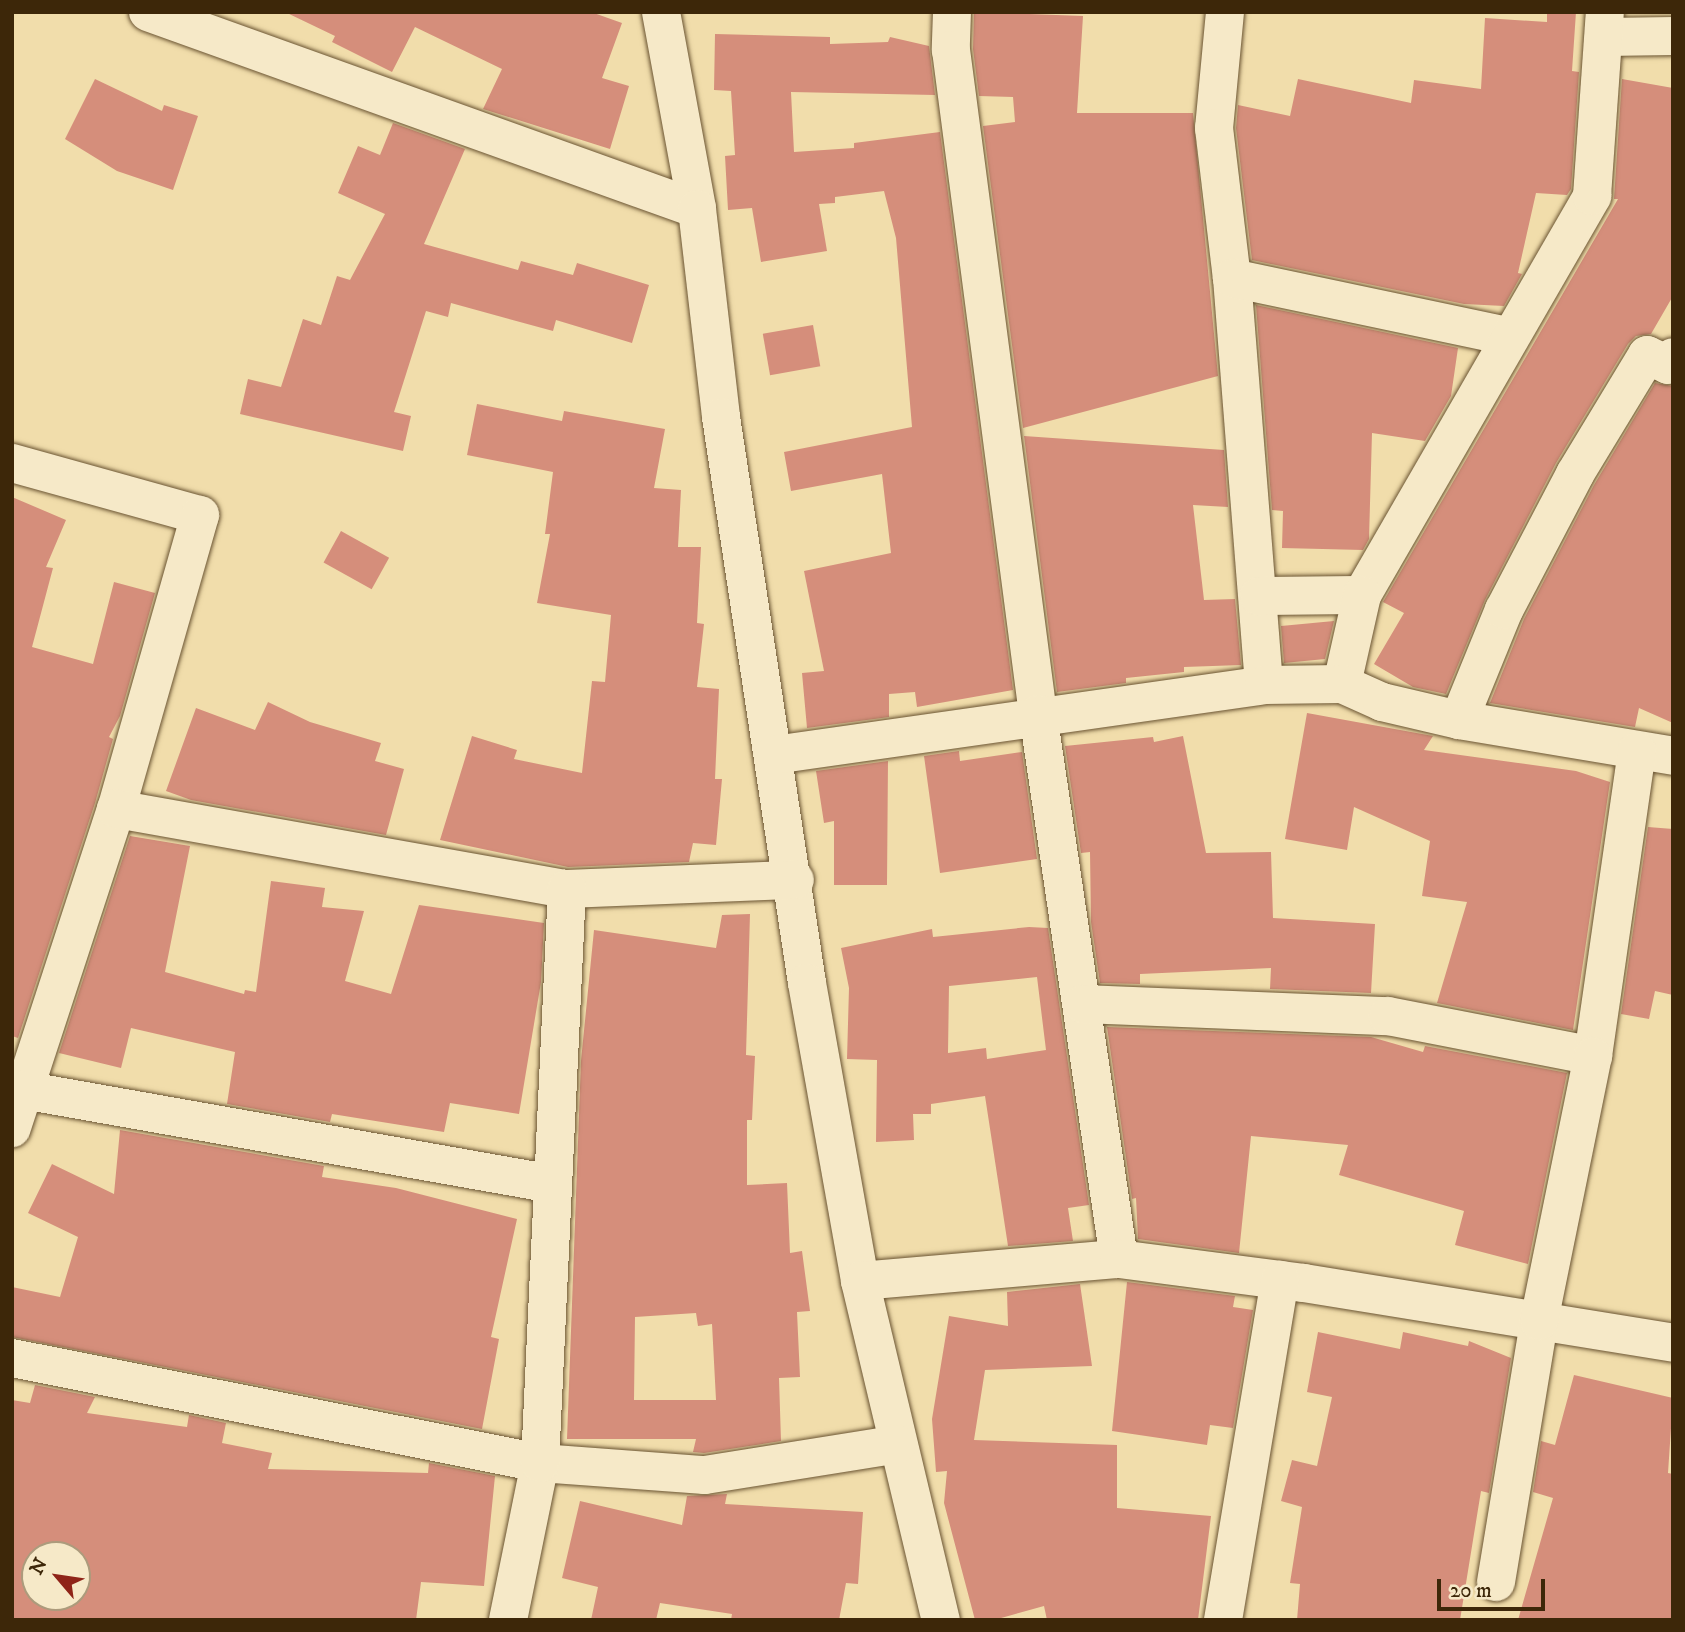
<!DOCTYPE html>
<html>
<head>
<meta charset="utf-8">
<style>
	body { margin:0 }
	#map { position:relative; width:1685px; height:1632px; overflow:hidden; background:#f1ddab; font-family:"IM FELL DW Pica",serif }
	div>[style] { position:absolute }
	.building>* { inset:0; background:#d58e7b; transform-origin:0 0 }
	.roads { filter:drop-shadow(0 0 2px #6a5432) drop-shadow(0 0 2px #6a5432) }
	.street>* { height:38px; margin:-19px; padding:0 19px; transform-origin:19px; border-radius:19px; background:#f6e9c8 }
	span { translate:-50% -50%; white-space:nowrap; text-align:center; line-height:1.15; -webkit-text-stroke:5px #f6e9c8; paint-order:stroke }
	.frame { position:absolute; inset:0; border:14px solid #3d2709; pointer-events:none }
	.north { position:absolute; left:21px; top:1541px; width:70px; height:70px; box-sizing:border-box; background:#f6e9c8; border:2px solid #ac9b7c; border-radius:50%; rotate:299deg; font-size:19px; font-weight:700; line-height:28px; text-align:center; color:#3d2709 }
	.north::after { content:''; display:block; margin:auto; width:24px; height:32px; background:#8f2418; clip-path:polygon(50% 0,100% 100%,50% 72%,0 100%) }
	.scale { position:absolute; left:1437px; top:1579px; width:108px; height:32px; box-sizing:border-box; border:4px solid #3d2709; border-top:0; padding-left:9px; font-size:21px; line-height:24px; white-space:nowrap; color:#3d2709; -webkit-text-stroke:5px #f6e9c8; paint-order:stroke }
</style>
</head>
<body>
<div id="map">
	<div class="building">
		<i style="clip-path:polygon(285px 12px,591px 12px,622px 23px,602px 78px,629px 86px,610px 149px,483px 109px,502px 69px,415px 27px,392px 72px,332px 42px,335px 36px)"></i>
		<i style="clip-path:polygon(974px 12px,1083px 16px,1077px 113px,1193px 113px,1218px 376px,1023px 428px,983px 126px,1015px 122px,1013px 97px,979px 96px,973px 49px)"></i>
		<i style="clip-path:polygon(1547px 12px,1576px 12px,1572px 71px,1579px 72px,1571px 189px,1567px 195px,1536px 193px,1518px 273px,1522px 274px,1504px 306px,1464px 304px,1252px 260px,1236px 128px,1238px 105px,1290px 116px,1298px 79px,1411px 103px,1414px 80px,1481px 89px,1485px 18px,1547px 22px)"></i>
		<i style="clip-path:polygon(715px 34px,830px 37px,830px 44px,888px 42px,890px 37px,929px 46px,935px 95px,791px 92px,794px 152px,854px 148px,854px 143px,940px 132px,1013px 690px,917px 707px,915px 692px,889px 694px,889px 717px,807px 728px,802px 673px,824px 671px,804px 571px,891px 553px,882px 474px,791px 491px,784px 452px,912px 427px,896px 238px,884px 191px,835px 197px,835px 203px,819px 204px,827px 251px,761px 262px,752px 208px,728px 210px,725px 156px,735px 155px,731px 91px,714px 90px)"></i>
		<i style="clip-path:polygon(95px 79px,162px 111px,164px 105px,198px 116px,173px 190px,117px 171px,65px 139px)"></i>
		<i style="clip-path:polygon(1622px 79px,1673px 88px,1673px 296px,1651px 334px,1636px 336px,1628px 344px,1556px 463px,1485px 600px,1446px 694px,1413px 687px,1374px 664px,1404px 613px,1383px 602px,1618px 199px,1614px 199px)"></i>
		<i style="clip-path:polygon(393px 123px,465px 149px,424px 244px,518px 270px,521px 261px,573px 275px,577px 263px,649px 285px,632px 343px,556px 320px,553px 331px,451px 303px,448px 317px,426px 311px,394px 412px,411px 416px,403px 451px,240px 414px,248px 379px,281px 387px,303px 319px,321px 325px,337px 276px,350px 280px,385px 214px,338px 193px,358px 146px,380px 155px)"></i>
		<i style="clip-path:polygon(1256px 305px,1458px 348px,1451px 396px,1425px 441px,1372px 433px,1369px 539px,1363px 550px,1282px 548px,1283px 511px,1272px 510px)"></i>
		<i style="left:813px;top:325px;width:42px;height:51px;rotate:80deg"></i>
		<i style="clip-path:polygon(1655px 383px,1673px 386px,1673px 723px,1639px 708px,1635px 727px,1490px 703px,1524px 619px,1594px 485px)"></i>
		<i style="clip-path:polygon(477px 404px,562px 421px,564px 411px,665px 429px,654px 488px,681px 490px,678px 547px,701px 547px,697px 623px,704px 624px,697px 687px,719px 689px,715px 779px,722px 779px,716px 845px,693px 843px,689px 862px,568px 867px,440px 840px,472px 736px,517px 750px,514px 759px,582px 773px,592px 681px,605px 682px,611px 615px,537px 603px,550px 534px,545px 534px,553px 472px,467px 455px)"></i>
		<i style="clip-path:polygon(1024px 436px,1224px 450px,1228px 507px,1193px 505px,1204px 600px,1235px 599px,1241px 665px,1184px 667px,1184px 672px,1126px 678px,1126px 683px,1057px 692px)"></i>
		<i style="clip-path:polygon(12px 497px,66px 520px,46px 567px,53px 568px,32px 647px,93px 664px,114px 582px,155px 593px,120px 716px,109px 737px,113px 739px,95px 803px,18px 1038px,12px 1036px)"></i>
		<i style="left:341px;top:531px;width:55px;height:36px;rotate:29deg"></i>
		<i style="clip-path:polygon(1334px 621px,1325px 659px,1284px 663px,1281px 626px)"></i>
		<i style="clip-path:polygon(268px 702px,310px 722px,381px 743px,375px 761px,404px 769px,386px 835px,191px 800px,166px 791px,196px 708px,255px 730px)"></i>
		<i style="clip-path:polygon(1307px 713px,1433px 736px,1424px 750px,1576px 771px,1610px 782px,1573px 1030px,1437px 1003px,1467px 902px,1422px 896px,1430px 841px,1354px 807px,1347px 850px,1285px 839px)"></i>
		<i style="clip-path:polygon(1183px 736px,1206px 853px,1271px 852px,1273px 918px,1375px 924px,1371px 993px,1270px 989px,1271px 968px,1140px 974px,1140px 984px,1100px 983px,1091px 922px,1090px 852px,1081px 853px,1065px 746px,1153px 737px,1154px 742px)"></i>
		<i style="clip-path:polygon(959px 751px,960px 761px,1022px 752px,1037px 859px,940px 873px,924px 756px)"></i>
		<i style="clip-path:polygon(888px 761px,887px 885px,834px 885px,834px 821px,824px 823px,816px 771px)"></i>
		<i style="clip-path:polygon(1648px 827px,1673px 829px,1673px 995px,1655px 991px,1649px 1019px,1621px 1014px)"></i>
		<i style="clip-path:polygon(130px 836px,190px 846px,165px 972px,244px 994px,245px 990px,256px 992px,271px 881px,325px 888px,322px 907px,364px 911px,345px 981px,391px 994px,419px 905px,544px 923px,541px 982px,519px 1114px,450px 1103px,444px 1132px,332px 1114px,330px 1122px,227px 1104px,235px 1052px,131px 1028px,121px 1068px,59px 1053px)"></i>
		<i style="clip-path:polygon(evenodd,750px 914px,746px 1055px,755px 1056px,752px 1120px,747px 1120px,747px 1185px,787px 1183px,790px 1253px,802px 1251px,810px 1311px,797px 1312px,800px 1377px,779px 1378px,781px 1441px,704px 1453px,693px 1452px,696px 1439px,567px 1439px,581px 1061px,594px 930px,716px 948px,722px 915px,750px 914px,696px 1313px,698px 1326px,712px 1324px,716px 1400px,634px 1400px,635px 1317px,696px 1313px)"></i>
		<i style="clip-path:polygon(evenodd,1029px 927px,1048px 928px,1089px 1205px,1068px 1208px,1073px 1241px,1008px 1246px,985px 1096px,931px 1104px,931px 1114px,913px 1114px,914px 1140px,876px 1142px,877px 1060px,847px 1059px,849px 988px,841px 948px,932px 929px,933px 937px,1029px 927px,1037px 977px,1046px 1050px,987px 1059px,986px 1048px,948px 1053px,949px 986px,1037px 977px)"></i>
		<i style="clip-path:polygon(1107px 1027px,1371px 1037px,1423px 1052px,1425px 1046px,1567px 1073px,1528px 1264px,1455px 1245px,1464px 1211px,1339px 1175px,1348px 1145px,1251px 1136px,1239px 1253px,1138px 1239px,1136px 1198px,1132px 1199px)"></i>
		<i style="clip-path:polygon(120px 1130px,324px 1166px,322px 1177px,396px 1188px,517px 1219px,491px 1337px,499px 1339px,482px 1429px,12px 1337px,12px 1287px,60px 1297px,78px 1237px,28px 1213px,52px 1164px,114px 1194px)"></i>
		<i style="clip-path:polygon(1127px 1282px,1235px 1296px,1233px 1307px,1253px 1310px,1233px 1428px,1210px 1425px,1207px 1445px,1112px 1431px)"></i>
		<i style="clip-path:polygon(1080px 1284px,1092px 1366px,985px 1370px,974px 1440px,1117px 1445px,1117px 1508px,1211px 1516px,1198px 1620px,1047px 1620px,1044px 1606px,994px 1620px,975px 1620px,944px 1503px,947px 1471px,936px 1472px,932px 1419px,949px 1316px,1008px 1326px,1007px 1292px)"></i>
		<i style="clip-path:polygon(1318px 1332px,1400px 1349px,1403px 1332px,1468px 1346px,1469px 1341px,1511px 1358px,1489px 1493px,1481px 1491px,1460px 1620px,1297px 1620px,1300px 1584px,1290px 1583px,1302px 1507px,1281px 1501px,1292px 1460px,1317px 1466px,1332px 1397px,1307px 1392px)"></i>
		<i style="clip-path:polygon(1574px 1375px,1673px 1398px,1668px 1473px,1673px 1474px,1673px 1620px,1518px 1620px,1553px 1498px,1533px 1492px,1541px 1441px,1555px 1445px)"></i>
		<i style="clip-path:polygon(evenodd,35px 1385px,95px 1397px,87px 1413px,187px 1427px,189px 1415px,226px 1423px,222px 1443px,272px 1453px,268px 1469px,428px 1473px,429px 1463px,495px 1476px,484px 1586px,421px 1582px,416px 1620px,12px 1620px,12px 1400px,30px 1403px,35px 1385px,35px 1555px,77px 1555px,77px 1597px,35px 1597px,35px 1555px)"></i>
		<i style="clip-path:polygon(727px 1494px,725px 1504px,863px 1512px,858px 1584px,846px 1583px,839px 1620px,731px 1620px,732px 1614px,660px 1603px,656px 1620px,591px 1620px,598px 1587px,562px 1578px,580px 1501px,682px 1525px,687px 1496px)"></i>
	</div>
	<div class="roads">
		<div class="street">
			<i style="left:148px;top:12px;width:583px;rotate:19.74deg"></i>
			<i style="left:661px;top:12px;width:200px;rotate:79.6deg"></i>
			<i style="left:697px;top:209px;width:209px;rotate:83.4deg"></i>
			<i style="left:721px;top:417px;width:572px;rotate:81.36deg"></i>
			<i style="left:807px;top:983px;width:303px;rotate:79.9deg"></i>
			<i style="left:860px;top:1281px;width:349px;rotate:76.6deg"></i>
			<i style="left:952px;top:12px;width:38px;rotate:92deg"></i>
			<i style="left:951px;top:50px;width:670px;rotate:82.54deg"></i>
			<i style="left:1038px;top:714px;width:551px;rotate:81.55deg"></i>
			<i style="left:1225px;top:12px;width:117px;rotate:95.4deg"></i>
			<i style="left:1214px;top:128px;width:151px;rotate:83.2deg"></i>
			<i style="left:1232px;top:278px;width:408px;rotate:85.5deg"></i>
			<i style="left:1606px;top:37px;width:67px;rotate:-0.9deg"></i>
			<i style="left:1232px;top:278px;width:282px;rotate:11.9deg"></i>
			<i style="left:12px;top:463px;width:195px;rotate:15.5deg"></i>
			<i style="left:200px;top:515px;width:306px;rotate:105.9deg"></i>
			<i style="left:116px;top:809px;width:336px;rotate:108.1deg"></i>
			<i style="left:1259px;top:596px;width:103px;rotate:-0.6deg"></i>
			<i style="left:1362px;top:595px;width:461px;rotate:-60deg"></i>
			<i style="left:1592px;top:196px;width:184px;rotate:-86deg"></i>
			<i style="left:1342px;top:684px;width:91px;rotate:-77.3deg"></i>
			<i style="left:1459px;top:720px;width:119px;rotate:-67.8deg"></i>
			<i style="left:1504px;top:610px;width:153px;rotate:-62.4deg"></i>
			<i style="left:1575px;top:474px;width:139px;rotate:-58.8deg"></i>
			<i style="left:1647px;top:355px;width:23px;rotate:25deg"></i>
			<i style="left:1668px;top:365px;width:9px;rotate:-58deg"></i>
			<i style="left:774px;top:755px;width:495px;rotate:-8.1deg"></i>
			<i style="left:1264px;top:685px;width:78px;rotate:-0.7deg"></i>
			<i style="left:1342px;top:684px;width:44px;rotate:24.2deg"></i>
			<i style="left:1382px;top:702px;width:79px;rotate:13.2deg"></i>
			<i style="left:1459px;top:720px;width:217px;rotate:9.5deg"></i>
			<i style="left:116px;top:809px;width:458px;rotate:10.1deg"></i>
			<i style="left:567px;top:889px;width:228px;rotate:-2.3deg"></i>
			<i style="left:1083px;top:1004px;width:305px;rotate:2.3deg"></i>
			<i style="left:1388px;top:1016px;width:209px;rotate:11deg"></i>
			<i style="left:1593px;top:1056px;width:308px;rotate:-81.8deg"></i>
			<i style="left:23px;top:1090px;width:538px;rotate:10.06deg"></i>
			<i style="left:860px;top:1281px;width:260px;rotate:-4.9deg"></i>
			<i style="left:1119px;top:1259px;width:187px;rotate:7.4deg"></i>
			<i style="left:1304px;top:1283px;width:374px;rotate:9.2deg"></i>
			<i style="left:12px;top:1358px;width:538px;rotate:11.25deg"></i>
			<i style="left:540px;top:1463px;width:165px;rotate:4.2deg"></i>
			<i style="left:705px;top:1475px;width:195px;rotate:-9.1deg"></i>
			<i style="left:1496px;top:1582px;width:265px;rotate:-80.6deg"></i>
			<i style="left:1539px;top:1321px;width:270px;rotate:-78.5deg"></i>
			<i style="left:508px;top:1620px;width:160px;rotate:-78.5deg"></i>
			<i style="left:540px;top:1463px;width:575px;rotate:-87.31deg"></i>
			<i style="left:1223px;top:1620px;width:345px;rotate:-80.5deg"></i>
		</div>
	</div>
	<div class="frame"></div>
	<div class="north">N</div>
	<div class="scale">20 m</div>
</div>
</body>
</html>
